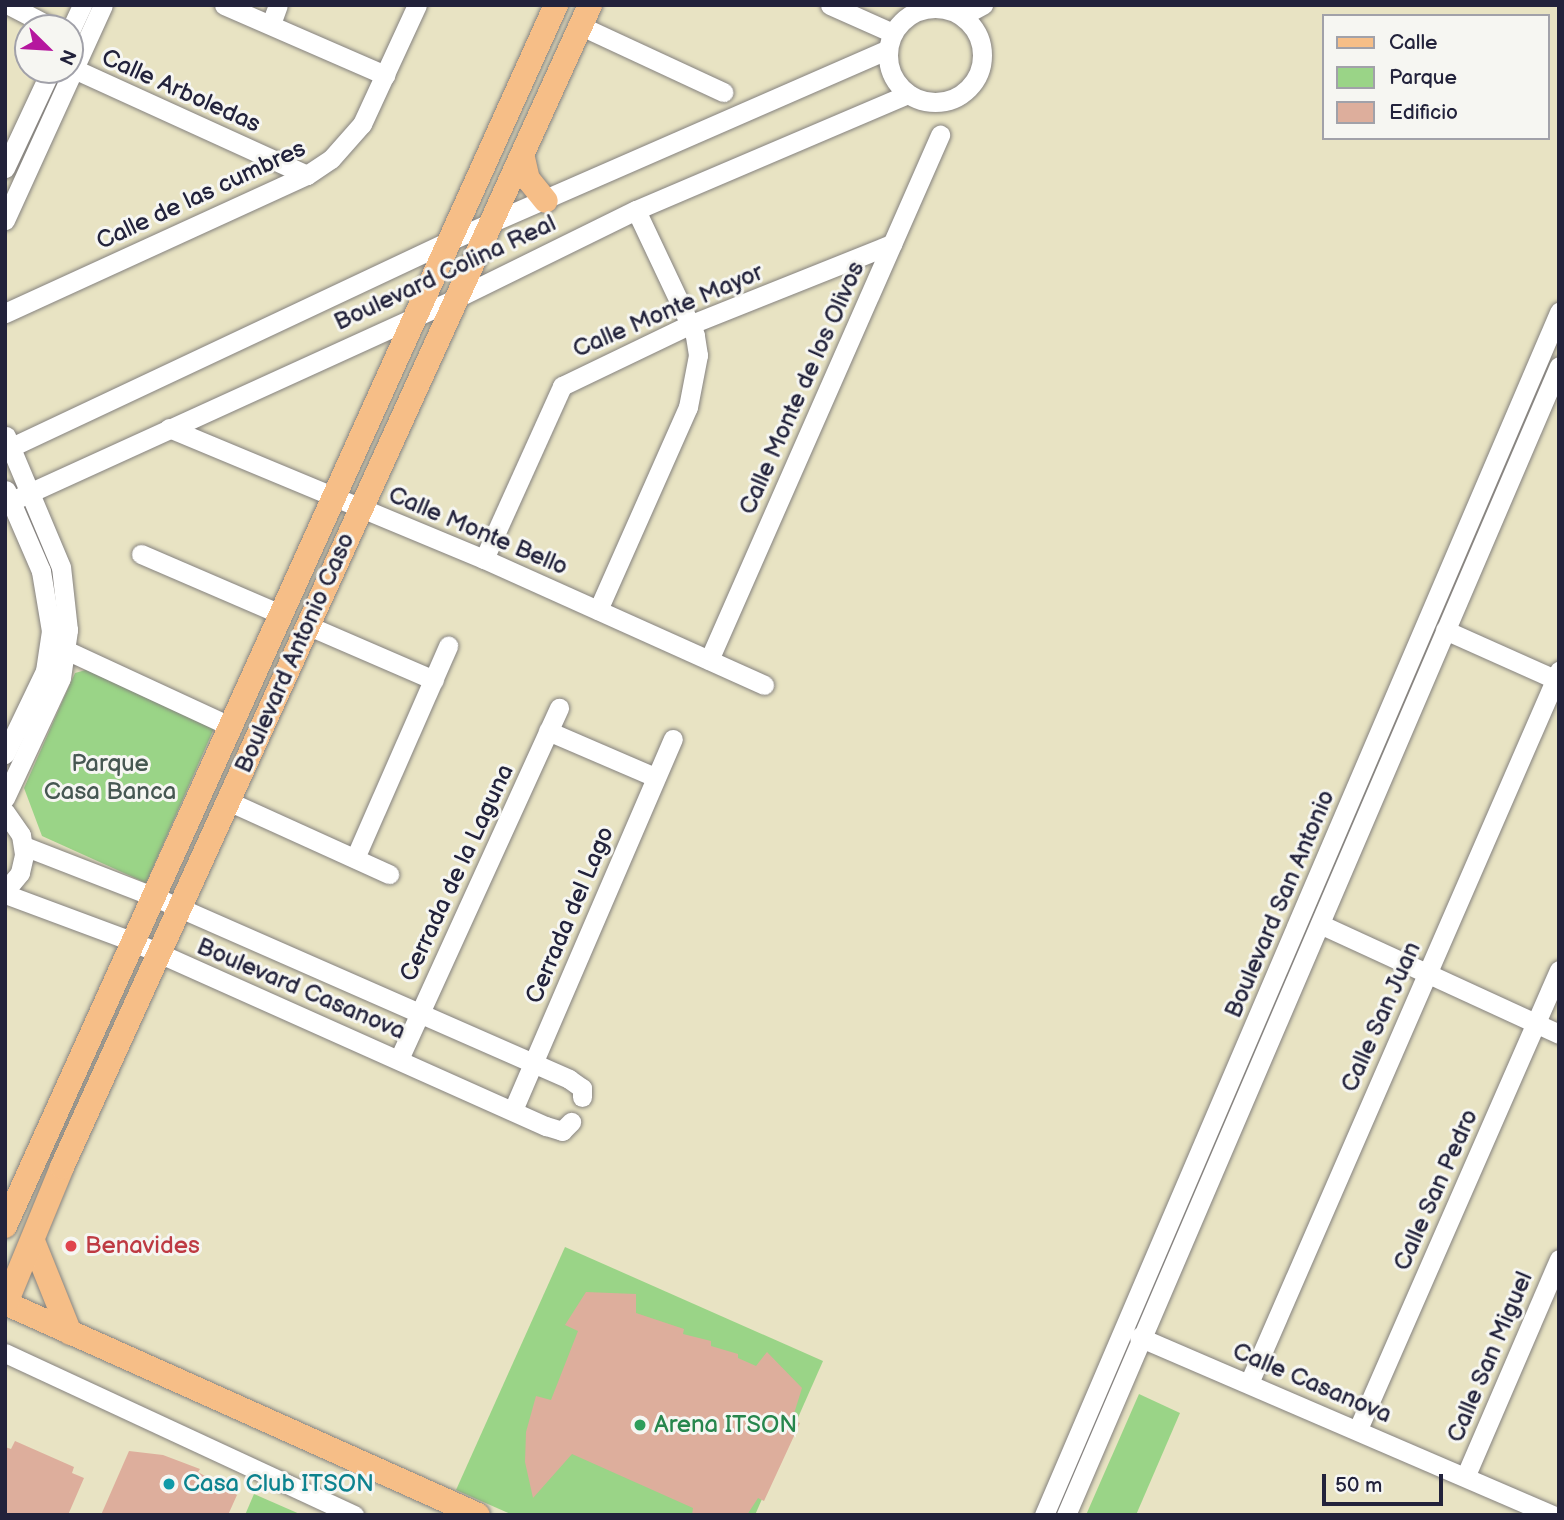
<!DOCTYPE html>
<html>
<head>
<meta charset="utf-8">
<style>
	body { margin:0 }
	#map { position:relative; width:1564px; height:1520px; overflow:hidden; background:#e8e3c3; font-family:"Balsamiq Sans",sans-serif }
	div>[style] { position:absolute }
	.green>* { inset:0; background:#9ad487 }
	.building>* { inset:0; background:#ddae9c }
	.roads { filter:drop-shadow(0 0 2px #85827f) drop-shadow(0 0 2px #85827f) }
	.minor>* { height:19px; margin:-9.5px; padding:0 9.5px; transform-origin:9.5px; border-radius:9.5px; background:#fff }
	.minor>.ring { margin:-9.5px; padding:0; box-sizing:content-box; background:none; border:19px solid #fff; border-radius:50% }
	.major>* { height:24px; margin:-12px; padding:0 12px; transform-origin:12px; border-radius:12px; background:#f6be87 }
	.dots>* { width:19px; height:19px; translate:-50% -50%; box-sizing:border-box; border:4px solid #f6f6f2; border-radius:50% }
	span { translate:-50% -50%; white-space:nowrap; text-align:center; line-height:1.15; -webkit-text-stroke:6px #f6f6f2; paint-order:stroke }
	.street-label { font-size:24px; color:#22223b }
	.park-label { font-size:24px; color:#465752 }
	.health-label { font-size:24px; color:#be3a42 }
	.left { translate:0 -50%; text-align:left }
	.leisure-label { font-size:24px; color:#27864d }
	.culture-label { font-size:24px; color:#0d838f }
	.frame { position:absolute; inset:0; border:7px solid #22223b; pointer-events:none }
	.legend { position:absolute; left:1322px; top:14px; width:228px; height:126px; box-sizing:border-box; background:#f6f6f2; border:2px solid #a1a1a9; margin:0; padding:9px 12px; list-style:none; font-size:21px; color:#22223b }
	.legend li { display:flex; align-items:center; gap:14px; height:35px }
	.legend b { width:35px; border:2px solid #a1a1a9 }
	.north { position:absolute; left:14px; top:14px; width:70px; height:70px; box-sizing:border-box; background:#f6f6f2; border:2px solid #a1a1a9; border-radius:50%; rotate:114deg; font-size:19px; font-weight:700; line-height:28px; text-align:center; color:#22223b }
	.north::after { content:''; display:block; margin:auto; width:24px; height:32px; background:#b5179e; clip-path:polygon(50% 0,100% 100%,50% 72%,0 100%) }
	.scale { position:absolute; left:1322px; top:1474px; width:121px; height:32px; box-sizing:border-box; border:4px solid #22223b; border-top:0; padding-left:9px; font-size:21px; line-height:24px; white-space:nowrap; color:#22223b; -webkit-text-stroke:5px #f6f6f2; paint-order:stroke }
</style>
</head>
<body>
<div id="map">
	<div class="green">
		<i style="clip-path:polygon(93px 668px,144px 697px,216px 724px,146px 883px,42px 836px,24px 788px,75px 673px)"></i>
		<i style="clip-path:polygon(565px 1247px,823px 1361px,755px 1515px,513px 1515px,456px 1490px)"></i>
		<i style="clip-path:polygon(1139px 1394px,1180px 1413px,1136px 1515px,1086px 1515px)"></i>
		<i style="clip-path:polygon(254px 1494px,302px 1515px,245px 1515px)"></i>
	</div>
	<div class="building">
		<i style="clip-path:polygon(586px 1292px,636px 1294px,636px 1313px,684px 1329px,683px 1334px,711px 1341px,711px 1346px,738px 1354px,738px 1358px,756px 1366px,767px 1352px,802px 1388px,792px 1420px,800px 1423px,764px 1501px,758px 1498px,747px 1515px,692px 1515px,693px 1508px,572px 1454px,533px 1498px,525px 1462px,526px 1432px,536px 1396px,551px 1400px,578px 1331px,565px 1325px)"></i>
		<i style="clip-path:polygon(15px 1441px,74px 1467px,72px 1473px,84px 1478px,68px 1515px,5px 1515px,5px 1447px,11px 1449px)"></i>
		<i style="clip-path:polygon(129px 1451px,163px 1455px,200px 1469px,198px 1472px,237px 1495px,228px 1515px,101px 1515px)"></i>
	</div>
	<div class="roads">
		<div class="minor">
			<i style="left:9px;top:5px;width:50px;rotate:27.6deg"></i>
			<i style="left:224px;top:5px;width:176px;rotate:23.5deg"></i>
			<i style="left:830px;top:5px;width:69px;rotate:24deg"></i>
			<i class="ring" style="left:888px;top:8px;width:75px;height:75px"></i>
			<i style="left:962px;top:16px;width:24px;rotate:-28deg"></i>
			<i style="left:271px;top:24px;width:20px;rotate:-70deg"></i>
			<i style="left:581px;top:26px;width:157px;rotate:24.9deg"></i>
			<i style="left:70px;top:31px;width:29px;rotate:-65deg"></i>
			<i style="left:72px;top:68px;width:258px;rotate:24.5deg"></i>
			<i style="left:5px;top:168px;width:108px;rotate:-64.9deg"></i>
			<i style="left:5px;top:220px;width:236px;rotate:-65.5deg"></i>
			<i style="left:5px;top:313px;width:332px;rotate:-24.6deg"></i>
			<i style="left:307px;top:175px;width:29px;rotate:-34deg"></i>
			<i style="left:331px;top:159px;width:47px;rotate:-48.5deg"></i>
			<i style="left:362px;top:124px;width:131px;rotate:-65.2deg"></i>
			<i style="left:169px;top:428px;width:341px;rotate:22.6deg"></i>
			<i style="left:484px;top:559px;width:307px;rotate:24.2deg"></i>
			<i style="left:5px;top:450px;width:491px;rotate:-25.2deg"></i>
			<i style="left:449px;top:241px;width:479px;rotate:-23.6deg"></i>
			<i style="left:5px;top:504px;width:497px;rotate:-24.5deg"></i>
			<i style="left:457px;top:298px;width:199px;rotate:-26.2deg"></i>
			<i style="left:636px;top:210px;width:296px;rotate:-23.1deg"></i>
			<i style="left:141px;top:554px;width:151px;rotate:23.3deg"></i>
			<i style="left:484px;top:559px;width:190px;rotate:-65.7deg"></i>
			<i style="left:562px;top:386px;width:141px;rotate:-25.7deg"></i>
			<i style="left:689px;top:325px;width:219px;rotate:-21.8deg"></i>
			<i style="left:598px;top:610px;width:222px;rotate:-66.1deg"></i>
			<i style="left:688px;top:407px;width:53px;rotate:-79.1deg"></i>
			<i style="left:698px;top:355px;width:20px;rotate:-99deg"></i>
			<i style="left:695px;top:335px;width:138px;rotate:-115.3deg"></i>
			<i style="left:309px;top:626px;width:136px;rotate:23.4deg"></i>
			<i style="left:1445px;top:630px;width:125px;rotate:24.1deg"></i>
			<i style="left:68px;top:651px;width:181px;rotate:24.9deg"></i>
			<i style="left:709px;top:660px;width:574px;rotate:-66.25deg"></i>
			<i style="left:548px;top:731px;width:116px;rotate:23.3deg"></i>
			<i style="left:5px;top:754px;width:92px;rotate:-64.3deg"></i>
			<i style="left:45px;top:671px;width:40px;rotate:-81.5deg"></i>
			<i style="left:51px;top:631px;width:61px;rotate:-99.5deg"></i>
			<i style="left:41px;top:571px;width:88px;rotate:-113.4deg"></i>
			<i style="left:5px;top:798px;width:132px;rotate:-65deg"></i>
			<i style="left:61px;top:678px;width:49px;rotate:-81.7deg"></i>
			<i style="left:68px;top:630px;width:63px;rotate:-96.3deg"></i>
			<i style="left:61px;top:567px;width:142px;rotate:-112.8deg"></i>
			<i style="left:228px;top:801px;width:177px;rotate:24.4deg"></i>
			<i style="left:5px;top:812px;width:28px;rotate:55deg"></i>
			<i style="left:21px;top:835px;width:20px;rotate:81deg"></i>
			<i style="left:24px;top:855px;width:18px;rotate:103deg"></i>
			<i style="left:20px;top:873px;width:23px;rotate:130deg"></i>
			<i style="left:24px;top:846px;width:141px;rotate:21.3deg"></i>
			<i style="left:155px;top:897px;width:452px;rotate:23.7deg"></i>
			<i style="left:569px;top:1079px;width:16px;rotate:35deg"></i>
			<i style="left:582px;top:1088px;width:9px;rotate:90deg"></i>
			<i style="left:355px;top:858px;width:232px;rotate:-66.3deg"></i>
			<i style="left:5px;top:894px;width:138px;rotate:20.4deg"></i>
			<i style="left:134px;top:942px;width:451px;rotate:24.1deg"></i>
			<i style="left:546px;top:1126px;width:17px;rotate:17deg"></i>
			<i style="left:562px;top:1131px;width:13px;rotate:-45deg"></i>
			<i style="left:1320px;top:924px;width:263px;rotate:24.7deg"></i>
			<i style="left:399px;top:1059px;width:386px;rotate:-65.5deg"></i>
			<i style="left:513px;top:1110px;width:404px;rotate:-66.7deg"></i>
			<i style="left:1139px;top:1337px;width:450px;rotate:23.3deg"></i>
			<i style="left:5px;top:1353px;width:385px;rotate:24.9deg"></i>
			<i style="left:1249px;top:1383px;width:777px;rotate:-66.47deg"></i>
			<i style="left:1358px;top:1429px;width:501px;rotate:-66.35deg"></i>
			<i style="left:1466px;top:1475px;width:235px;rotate:-66.7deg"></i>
			<i style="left:1044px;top:1515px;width:1309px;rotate:-66.82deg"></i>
			<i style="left:1066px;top:1515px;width:1250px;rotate:-66.78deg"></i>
		</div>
		<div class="major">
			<i style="left:523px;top:158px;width:22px;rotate:77deg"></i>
			<i style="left:528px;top:179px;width:28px;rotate:51deg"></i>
			<i style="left:5px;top:1226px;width:1340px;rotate:-65.71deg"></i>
			<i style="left:33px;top:1241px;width:99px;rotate:68.1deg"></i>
			<i style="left:5px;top:1303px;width:518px;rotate:24.14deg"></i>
			<i style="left:6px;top:1303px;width:147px;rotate:-67.6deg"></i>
			<i style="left:62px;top:1167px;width:1276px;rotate:-65.56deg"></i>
		</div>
	</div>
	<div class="dots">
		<i style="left:71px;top:1246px;background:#e0444e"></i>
		<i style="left:640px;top:1425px;background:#2e9e5b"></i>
		<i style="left:169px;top:1484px;background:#0f9aa8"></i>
	</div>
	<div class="street-label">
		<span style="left:181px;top:91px;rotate:24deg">Calle Arboledas</span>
		<span style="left:201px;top:195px;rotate:-25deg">Calle de las cumbres</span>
		<span style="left:445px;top:273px;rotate:-25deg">Boulevard Colina Real</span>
		<span style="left:668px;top:311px;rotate:-23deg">Calle Monte Mayor</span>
		<span style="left:802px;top:388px;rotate:-66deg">Calle Monte de los Olivos</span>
		<span style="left:478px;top:531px;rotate:23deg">Calle Monte Bello</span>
		<span style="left:295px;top:653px;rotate:-66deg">Boulevard Antonio Caso</span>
		<span style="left:457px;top:873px;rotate:-65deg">Cerrada de la Laguna</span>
		<span style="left:1280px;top:904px;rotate:-67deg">Boulevard San Antonio</span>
		<span style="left:570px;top:915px;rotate:-67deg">Cerrada del Lago</span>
		<span style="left:301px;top:989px;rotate:23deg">Boulevard Casanova</span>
		<span style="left:1381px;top:1017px;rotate:-66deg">Calle San Juan</span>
		<span style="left:1436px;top:1190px;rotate:-66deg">Calle San Pedro</span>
		<span style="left:1490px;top:1357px;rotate:-67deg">Calle San Miguel</span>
		<span style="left:1312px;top:1383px;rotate:23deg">Calle Casanova</span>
	</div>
	<div class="park-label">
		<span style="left:110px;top:778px">Parque<br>Casa Banca</span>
	</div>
	<div class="health-label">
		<span class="left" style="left:85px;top:1246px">Benavides</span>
	</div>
	<div class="leisure-label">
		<span class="left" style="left:654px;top:1425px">Arena ITSON</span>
	</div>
	<div class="culture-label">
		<span class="left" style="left:183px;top:1484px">Casa Club ITSON</span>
	</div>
	<div class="frame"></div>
	<ul class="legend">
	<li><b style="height:9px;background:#f6be87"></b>Calle</li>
	<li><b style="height:19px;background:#9ad487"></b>Parque</li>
	<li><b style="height:19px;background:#ddae9c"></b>Edificio</li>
	</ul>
	<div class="north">N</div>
	<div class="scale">50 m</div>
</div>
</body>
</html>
